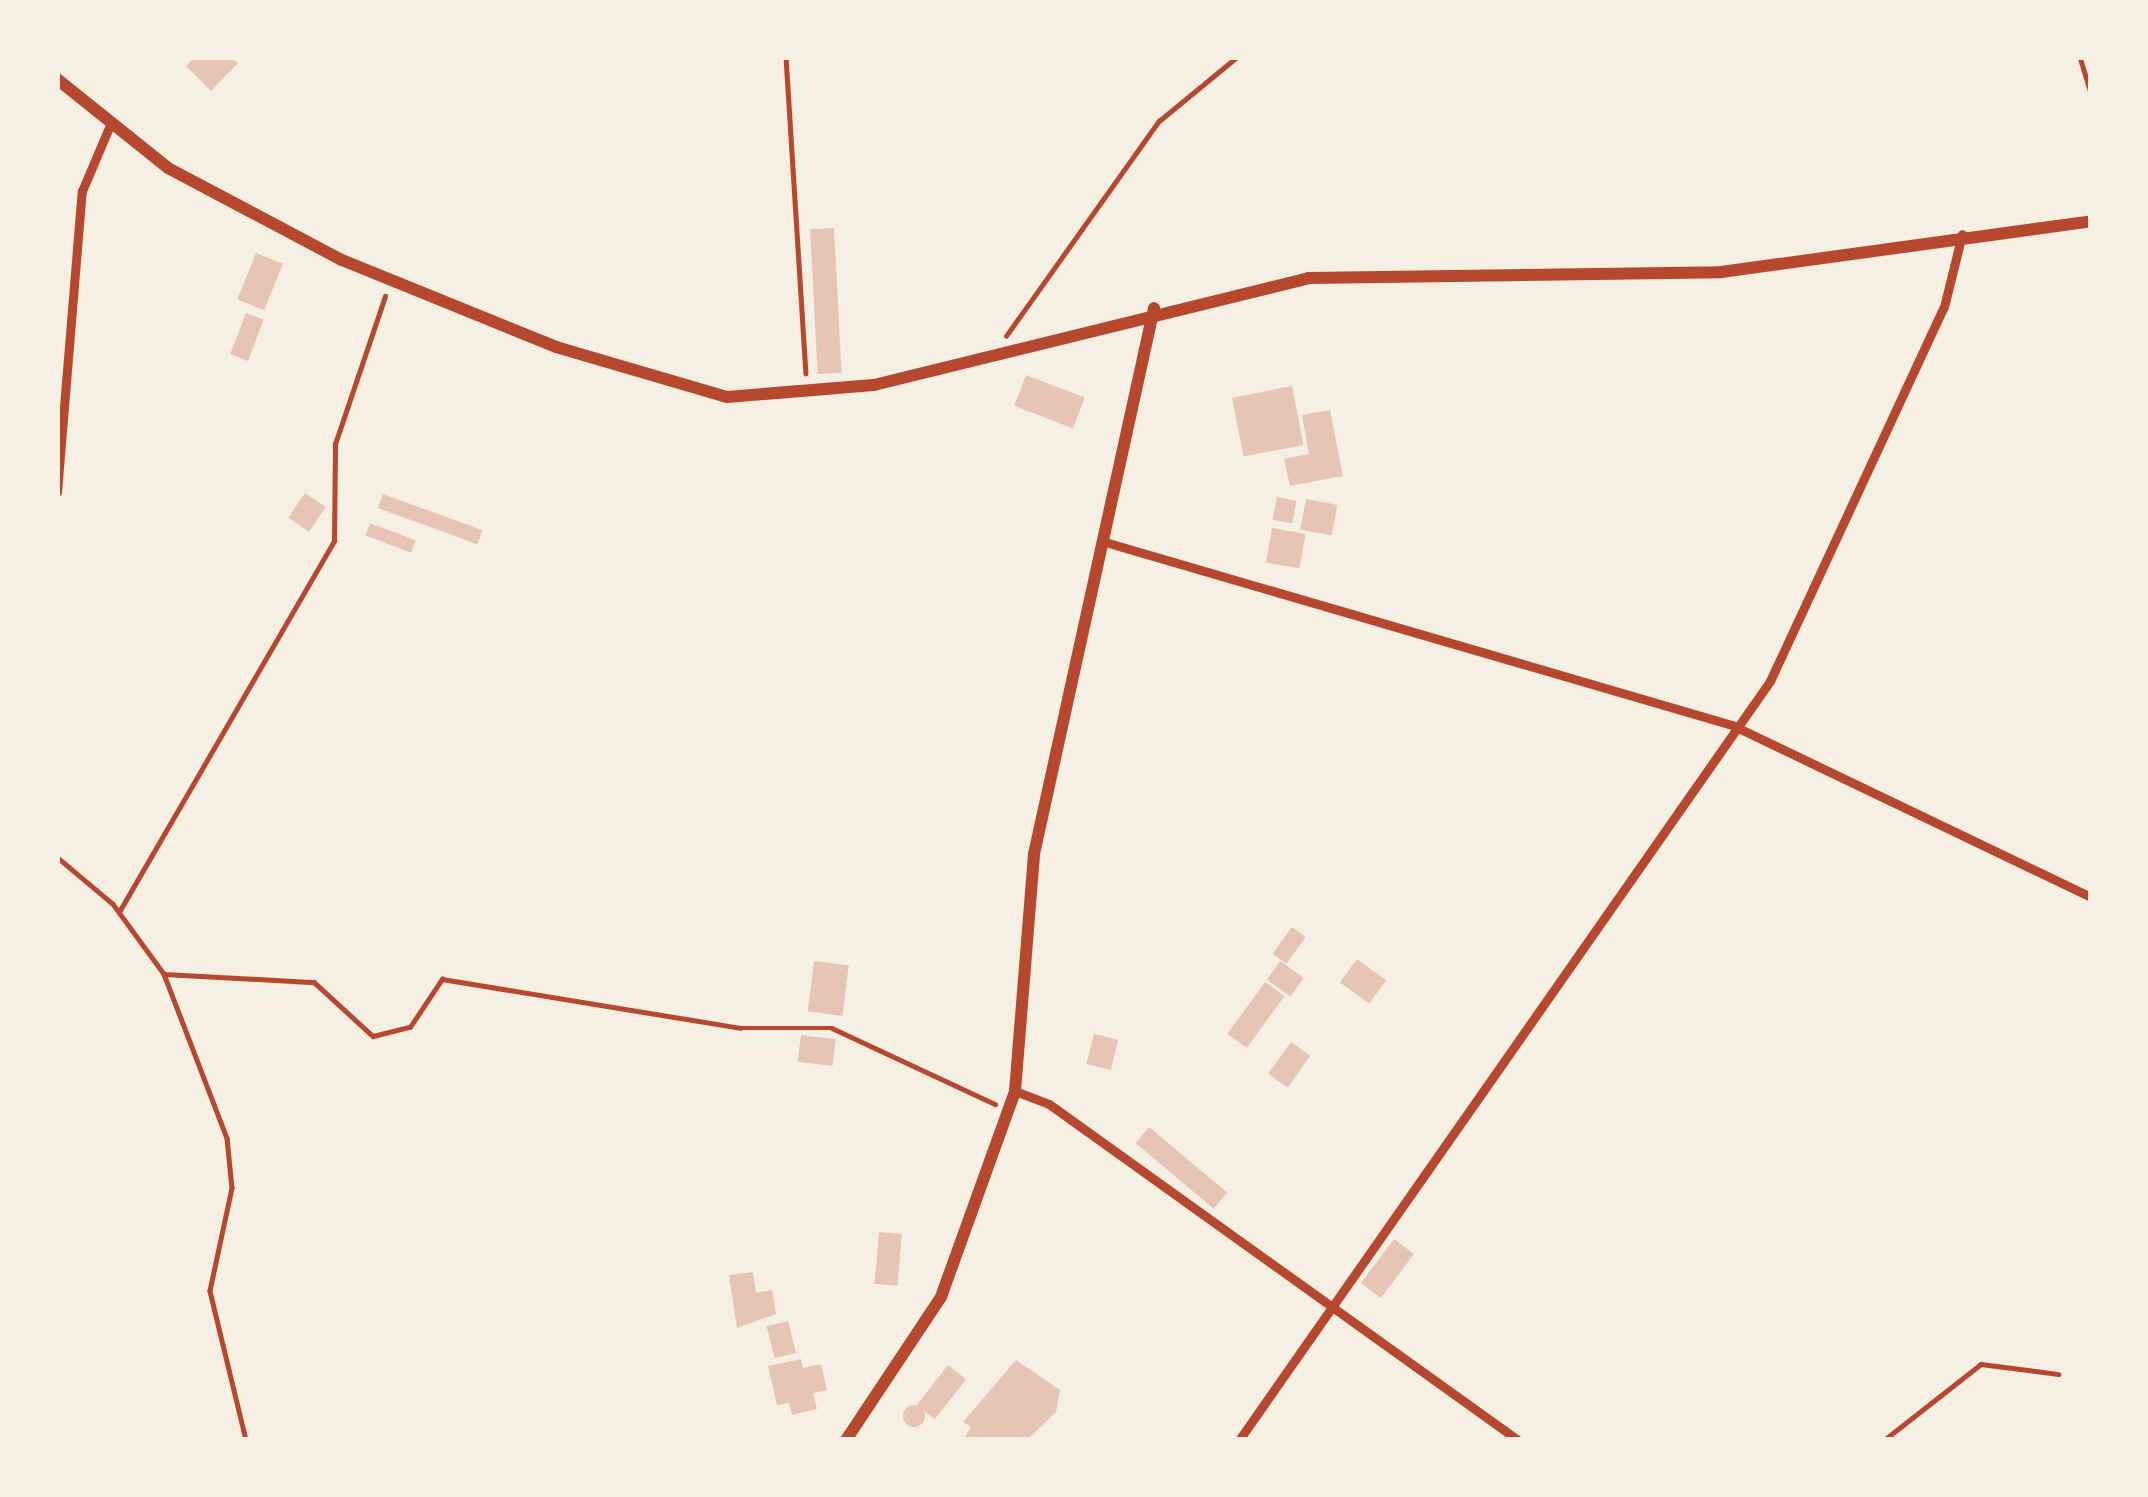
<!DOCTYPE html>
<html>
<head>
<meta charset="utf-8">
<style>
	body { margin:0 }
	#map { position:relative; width:2148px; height:1497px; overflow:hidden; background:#f6efe4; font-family:Raleway,sans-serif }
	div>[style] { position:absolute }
	.building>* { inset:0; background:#e6c5b7; transform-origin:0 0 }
	.round { border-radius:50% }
	.path>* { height:4.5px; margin:-2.25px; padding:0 2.25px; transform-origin:2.25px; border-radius:2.25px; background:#b5482f }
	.minor>* { height:9px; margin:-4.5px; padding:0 4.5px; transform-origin:4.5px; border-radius:4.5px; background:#b5482f }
	.tertiary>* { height:12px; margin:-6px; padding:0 6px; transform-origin:6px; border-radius:6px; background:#b5482f }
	span { translate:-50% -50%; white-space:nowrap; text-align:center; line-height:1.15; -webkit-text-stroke:12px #f6efe4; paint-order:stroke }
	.frame { position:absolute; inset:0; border:60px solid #f6efe4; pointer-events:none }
</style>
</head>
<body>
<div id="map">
	<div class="building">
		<i style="clip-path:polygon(195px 57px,232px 57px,238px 63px,211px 91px,186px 66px)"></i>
		<i style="left:834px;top:228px;width:145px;height:24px;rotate:87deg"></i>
		<i style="left:256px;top:253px;width:29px;height:50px;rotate:22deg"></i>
		<i style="left:246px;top:313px;width:19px;height:44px;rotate:21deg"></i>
		<i style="left:1026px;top:375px;width:63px;height:33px;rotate:21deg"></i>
		<i style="left:1292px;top:386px;width:60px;height:61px;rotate:79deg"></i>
		<i style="clip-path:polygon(1330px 410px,1343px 476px,1290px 486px,1284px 459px,1309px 454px,1302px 415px)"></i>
		<i style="left:305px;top:493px;width:25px;height:30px;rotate:34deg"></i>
		<i style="left:383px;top:494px;width:106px;height:15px;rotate:20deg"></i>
		<i style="left:1277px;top:497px;width:20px;height:23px;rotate:11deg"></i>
		<i style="left:1306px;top:499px;width:32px;height:31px;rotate:11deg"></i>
		<i style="left:370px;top:523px;width:49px;height:13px;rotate:21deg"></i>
		<i style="left:1272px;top:528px;width:34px;height:35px;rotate:10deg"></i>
		<i style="left:1292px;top:927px;width:17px;height:33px;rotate:36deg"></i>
		<i style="left:1357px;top:959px;width:36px;height:29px;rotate:36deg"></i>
		<i style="left:814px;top:961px;width:35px;height:51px;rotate:7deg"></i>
		<i style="left:1280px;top:961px;width:29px;height:23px;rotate:35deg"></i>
		<i style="left:1265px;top:982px;width:24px;height:64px;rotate:36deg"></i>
		<i style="left:1094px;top:1034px;width:25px;height:31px;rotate:14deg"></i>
		<i style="left:801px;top:1035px;width:35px;height:27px;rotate:7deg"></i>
		<i style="left:1291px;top:1042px;width:24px;height:39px;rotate:36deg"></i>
		<i style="left:1149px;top:1127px;width:102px;height:21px;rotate:40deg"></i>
		<i style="left:879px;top:1232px;width:23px;height:52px;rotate:5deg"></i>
		<i style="left:1394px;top:1239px;width:25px;height:55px;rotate:37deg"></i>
		<i style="clip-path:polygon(753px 1272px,756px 1293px,772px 1290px,776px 1314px,737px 1328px,729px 1275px)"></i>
		<i style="left:788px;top:1321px;width:33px;height:22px;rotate:76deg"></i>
		<i style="clip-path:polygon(801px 1359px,803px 1368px,821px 1364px,827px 1390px,813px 1393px,817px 1409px,792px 1415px,789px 1403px,777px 1405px,768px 1366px)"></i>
		<i style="clip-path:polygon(1016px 1360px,1060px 1390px,1056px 1412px,1027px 1440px,963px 1440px,971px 1427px,963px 1422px)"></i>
		<i style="left:948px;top:1365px;width:23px;height:51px;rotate:38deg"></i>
		<i class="round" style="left:903px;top:1405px;width:22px;height:22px"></i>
	</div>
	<div class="path">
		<i style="left:786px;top:57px;width:317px;rotate:86.4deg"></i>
		<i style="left:2080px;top:57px;width:38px;rotate:73deg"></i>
		<i style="left:1006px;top:336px;width:264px;rotate:-54.6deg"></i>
		<i style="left:1159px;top:121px;width:101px;rotate:-39.4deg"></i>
		<i style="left:57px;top:857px;width:73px;rotate:40deg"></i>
		<i style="left:113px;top:904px;width:87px;rotate:53.9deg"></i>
		<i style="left:164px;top:974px;width:176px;rotate:69deg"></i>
		<i style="left:227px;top:1138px;width:50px;rotate:84.3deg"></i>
		<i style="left:232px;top:1188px;width:105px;rotate:102.1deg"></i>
		<i style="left:210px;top:1291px;width:153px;rotate:76.4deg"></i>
		<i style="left:119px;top:912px;width:429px;rotate:-59.9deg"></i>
		<i style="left:334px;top:541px;width:97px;rotate:-89.4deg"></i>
		<i style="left:335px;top:444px;width:156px;rotate:-71.3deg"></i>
		<i style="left:164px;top:974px;width:150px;rotate:3.1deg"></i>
		<i style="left:314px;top:982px;width:80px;rotate:42.5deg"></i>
		<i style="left:373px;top:1036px;width:38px;rotate:-14deg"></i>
		<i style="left:410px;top:1027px;width:58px;rotate:-56.3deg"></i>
		<i style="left:442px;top:979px;width:302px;rotate:9.3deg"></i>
		<i style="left:740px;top:1028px;width:92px"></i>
		<i style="left:832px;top:1028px;width:180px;rotate:25deg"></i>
		<i style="left:1884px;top:1440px;width:123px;rotate:-38.1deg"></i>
		<i style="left:1981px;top:1364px;width:78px;rotate:7.4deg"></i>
	</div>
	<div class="minor">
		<i style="left:57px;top:492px;width:302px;rotate:-85.3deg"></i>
		<i style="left:82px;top:191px;width:72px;rotate:-67deg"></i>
		<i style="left:1105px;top:542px;width:653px;rotate:16.27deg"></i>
		<i style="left:1732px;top:725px;width:398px;rotate:25.6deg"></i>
		<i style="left:1015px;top:1091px;width:36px;rotate:21deg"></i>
		<i style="left:1049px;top:1104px;width:577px;rotate:35.62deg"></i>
		<i style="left:1239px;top:1440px;width:926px;rotate:-55.02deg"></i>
		<i style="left:1770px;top:681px;width:412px;rotate:-65.1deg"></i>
		<i style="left:1944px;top:307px;width:75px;rotate:-76.1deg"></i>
	</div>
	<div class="tertiary">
		<i style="left:57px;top:79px;width:142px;rotate:38.7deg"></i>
		<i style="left:168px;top:168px;width:197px;rotate:27.9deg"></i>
		<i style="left:342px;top:260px;width:231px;rotate:22.1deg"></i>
		<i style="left:556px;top:347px;width:178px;rotate:16.3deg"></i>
		<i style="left:727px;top:397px;width:147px;rotate:-4.7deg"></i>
		<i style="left:874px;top:385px;width:447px;rotate:-13.8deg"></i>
		<i style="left:1308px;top:278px;width:413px;rotate:-0.8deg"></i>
		<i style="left:1721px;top:272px;width:373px;rotate:-7.8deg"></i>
		<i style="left:846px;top:1440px;width:172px;rotate:-56.4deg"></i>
		<i style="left:941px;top:1297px;width:219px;rotate:-70.2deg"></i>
		<i style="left:1015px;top:1091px;width:238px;rotate:-85.4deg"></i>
		<i style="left:1034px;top:854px;width:559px;rotate:-77.6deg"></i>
	</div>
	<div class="frame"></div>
</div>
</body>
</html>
